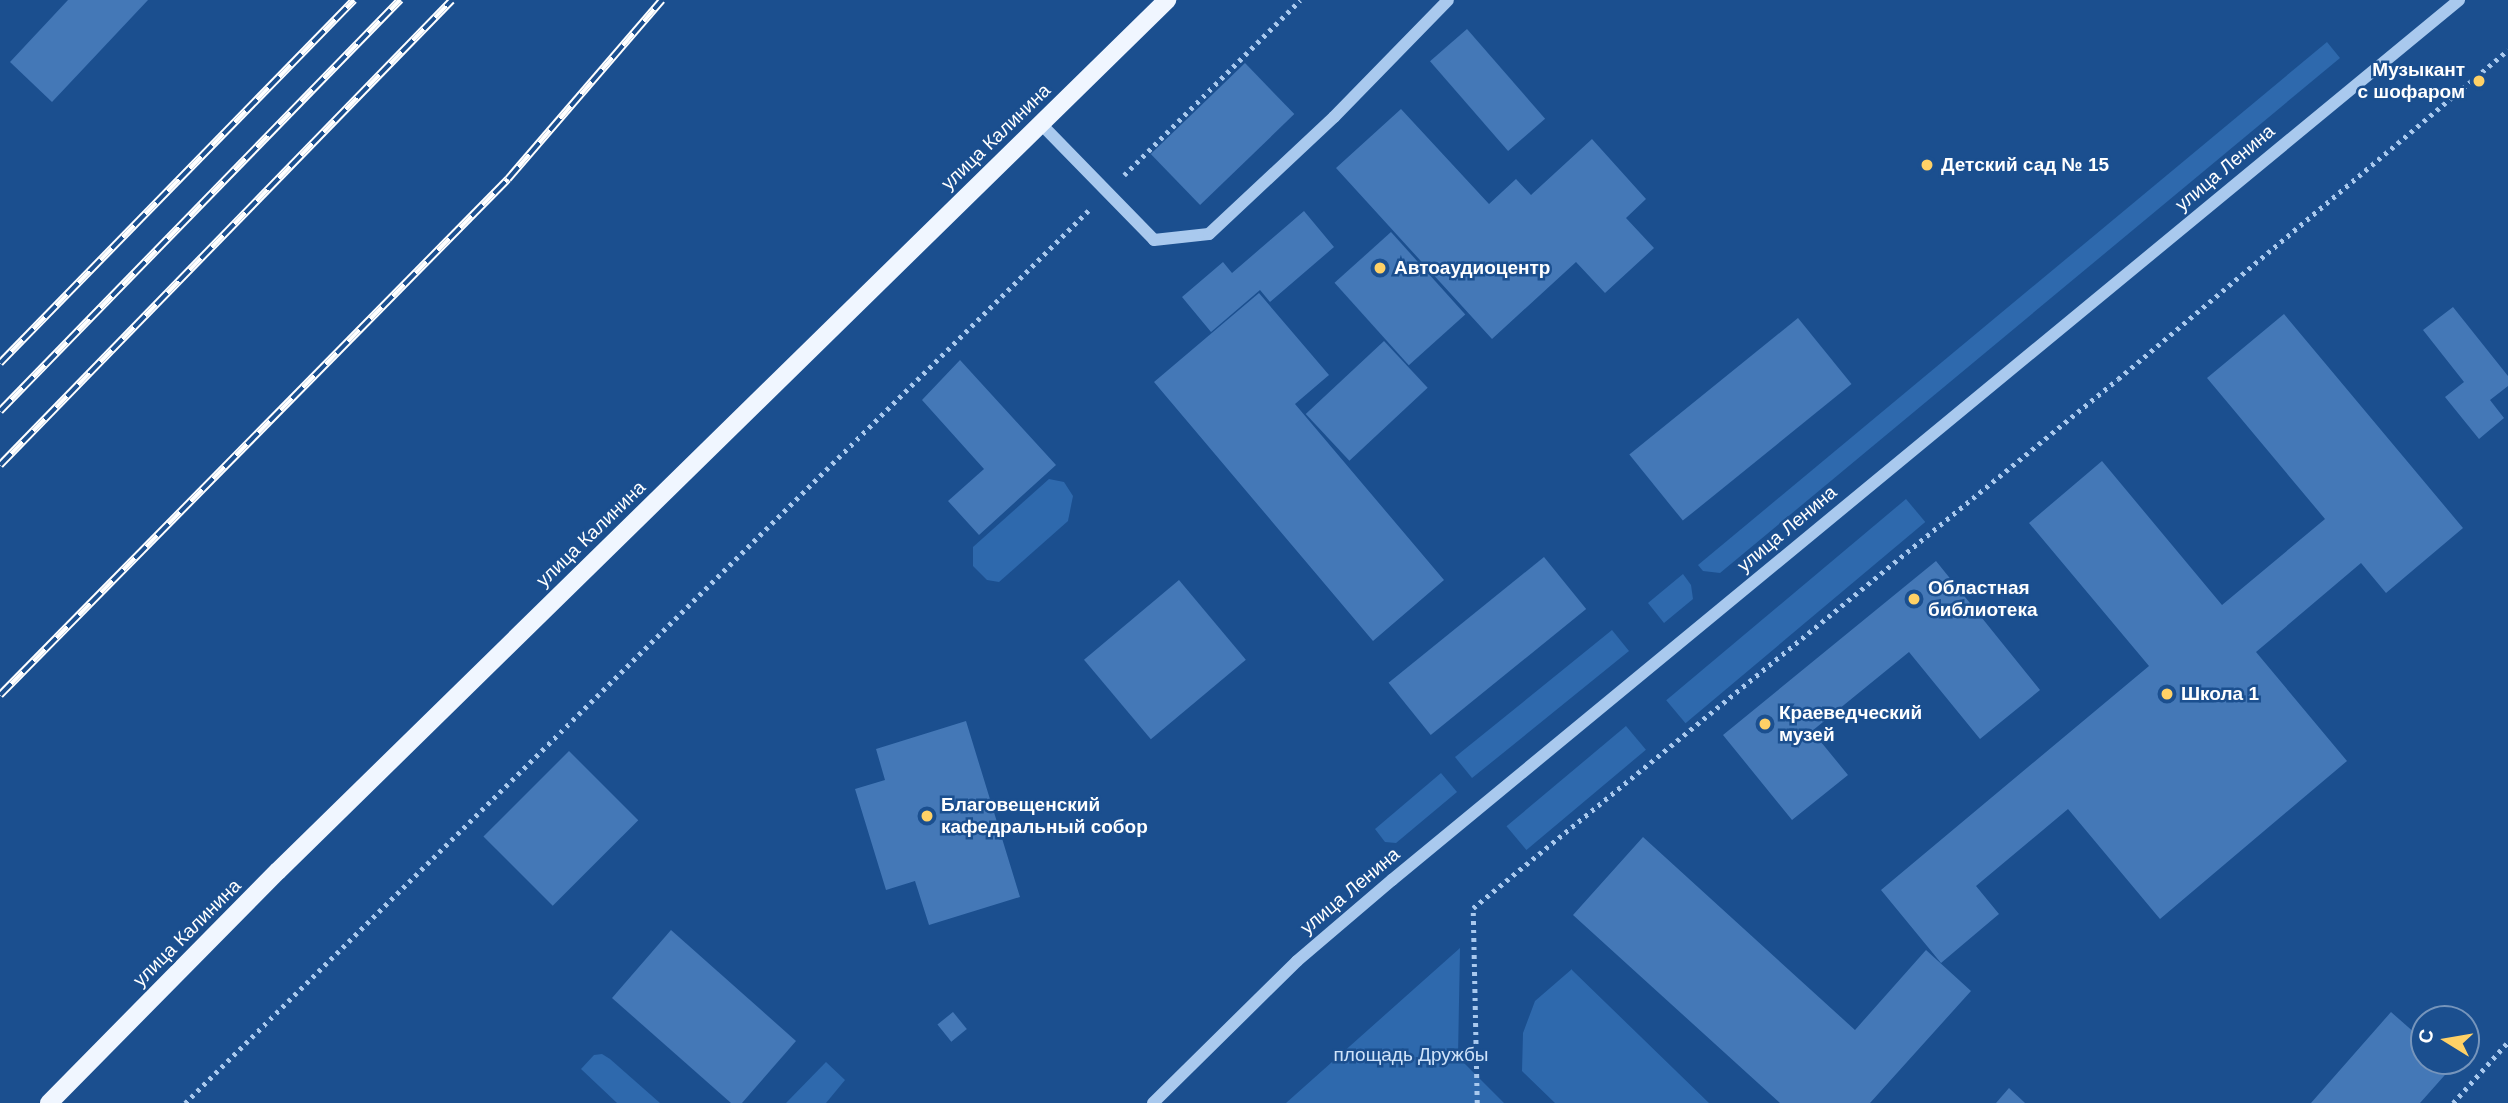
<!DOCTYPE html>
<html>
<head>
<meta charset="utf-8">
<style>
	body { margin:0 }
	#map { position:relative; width:2508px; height:1103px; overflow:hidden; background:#1b4f8f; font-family:Arial,sans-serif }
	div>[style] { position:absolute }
	.green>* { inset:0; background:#2e69ad; transform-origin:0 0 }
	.building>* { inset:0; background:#4478b7; transform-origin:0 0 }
	.path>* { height:4.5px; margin-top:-2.25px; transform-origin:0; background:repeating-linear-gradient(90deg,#a9c9ee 0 3.5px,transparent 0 8.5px) }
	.minor>* { height:12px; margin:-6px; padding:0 6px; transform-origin:6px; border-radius:6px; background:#a9c9ee }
	.major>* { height:18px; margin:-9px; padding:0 9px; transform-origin:9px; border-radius:9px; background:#f0f6ff }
	.rail>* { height:8px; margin-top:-4px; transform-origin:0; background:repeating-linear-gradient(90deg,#1b4f8f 0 16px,#fff 0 32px); box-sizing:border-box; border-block:2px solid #fff }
	.dots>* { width:19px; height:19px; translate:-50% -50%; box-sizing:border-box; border:4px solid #1b4f8f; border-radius:50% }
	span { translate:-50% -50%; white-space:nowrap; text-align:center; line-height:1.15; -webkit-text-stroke:5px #1b4f8f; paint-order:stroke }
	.poi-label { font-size:19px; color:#fff; font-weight:700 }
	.right { translate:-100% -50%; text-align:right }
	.left { translate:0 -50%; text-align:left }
	.street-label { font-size:19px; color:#fff }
	.park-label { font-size:19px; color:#cfe3fa }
	.north { position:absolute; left:2410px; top:1005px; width:70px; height:70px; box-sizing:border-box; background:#1b4f8f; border:2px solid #7695bc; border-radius:50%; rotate:281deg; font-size:19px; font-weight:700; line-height:28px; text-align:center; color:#fff }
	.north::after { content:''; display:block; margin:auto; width:24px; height:32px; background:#ffd166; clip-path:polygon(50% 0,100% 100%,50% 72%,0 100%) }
</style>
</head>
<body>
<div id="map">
	<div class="green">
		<i style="clip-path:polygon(2327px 42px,2340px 58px,1720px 573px,1703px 571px,1698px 565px)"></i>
		<i style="clip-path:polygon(1049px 479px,1064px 482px,1073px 496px,1068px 521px,999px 582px,987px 580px,973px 566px,973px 547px)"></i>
		<i style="left:1906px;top:499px;width:30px;height:313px;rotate:50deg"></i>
		<i style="clip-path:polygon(1683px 574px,1691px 585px,1693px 599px,1664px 623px,1648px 603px)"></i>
		<i style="left:1612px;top:630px;width:27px;height:202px;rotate:51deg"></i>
		<i style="left:1626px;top:726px;width:31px;height:156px;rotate:50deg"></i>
		<i style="clip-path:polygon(1441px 773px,1457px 792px,1396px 843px,1385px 842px,1375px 829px)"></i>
		<i style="clip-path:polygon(1460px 948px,1458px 1057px,1504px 1103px,1286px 1103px)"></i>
		<i style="clip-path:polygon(1572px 969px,1572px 970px,1709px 1103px,1555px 1103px,1522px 1071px,1523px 1033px,1535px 1001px)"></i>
		<i style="clip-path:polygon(602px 1054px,610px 1059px,660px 1103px,617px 1103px,581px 1069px,594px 1055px)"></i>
		<i style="clip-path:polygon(826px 1062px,845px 1080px,826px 1103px,786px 1103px)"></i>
	</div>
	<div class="building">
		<i style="clip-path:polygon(68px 0,148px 0,52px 102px,10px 62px)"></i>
		<i style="left:1467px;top:29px;width:119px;height:49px;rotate:49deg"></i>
		<i style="left:1245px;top:63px;width:71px;height:131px;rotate:46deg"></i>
		<i style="clip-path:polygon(1401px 109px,1489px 204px,1516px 179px,1531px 195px,1592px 139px,1646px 199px,1626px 218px,1654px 248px,1605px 293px,1576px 262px,1492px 339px,1336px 168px)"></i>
		<i style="clip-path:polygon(1304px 211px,1334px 247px,1270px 302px,1260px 290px,1211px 332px,1182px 297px,1223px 262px,1232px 273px)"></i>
		<i style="left:1391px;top:232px;width:111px;height:76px;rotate:48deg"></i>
		<i style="clip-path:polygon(1259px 293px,1329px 375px,1295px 404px,1444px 580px,1373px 641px,1154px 382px)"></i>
		<i style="clip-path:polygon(2453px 307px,2508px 376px,2508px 386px,2490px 400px,2504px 418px,2479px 439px,2445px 397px,2464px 382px,2423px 330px)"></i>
		<i style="clip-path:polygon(2284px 314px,2463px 528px,2386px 593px,2361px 563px,2256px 652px,2347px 761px,2160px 919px,2068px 809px,1976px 886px,1999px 914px,1941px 963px,1881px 890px,2149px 666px,2029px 523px,2102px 461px,2222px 605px,2325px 519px,2207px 378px)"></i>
		<i style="left:1798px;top:318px;width:85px;height:217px;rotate:51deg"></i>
		<i style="left:1384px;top:341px;width:64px;height:107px;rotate:47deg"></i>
		<i style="clip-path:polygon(960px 360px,1056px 465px,979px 535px,948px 501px,984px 469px,922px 400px)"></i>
		<i style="left:1544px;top:557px;width:67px;height:200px;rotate:51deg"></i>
		<i style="clip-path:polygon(1936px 561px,2040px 690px,1980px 739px,1909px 652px,1812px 731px,1848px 775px,1792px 820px,1723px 735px)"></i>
		<i style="left:1179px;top:580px;width:104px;height:124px;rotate:50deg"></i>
		<i style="clip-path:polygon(966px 721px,1020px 897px,929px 925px,915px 881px,886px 890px,855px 789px,885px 780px,876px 749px)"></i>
		<i style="left:569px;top:751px;width:98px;height:121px;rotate:45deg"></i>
		<i style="clip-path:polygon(1643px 837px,1855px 1030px,1926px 950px,1971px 991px,1870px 1103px,1780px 1103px,1573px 915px)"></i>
		<i style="clip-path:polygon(671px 930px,796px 1041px,742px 1103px,731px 1103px,612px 998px)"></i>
		<i style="left:953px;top:1012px;width:22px;height:20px;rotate:51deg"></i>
		<i style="clip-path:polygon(2391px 1012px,2424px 1041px,2424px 1061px,2446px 1061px,2452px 1067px,2420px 1103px,2311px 1103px)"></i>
		<i style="clip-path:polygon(2009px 1088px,2025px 1103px,1996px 1103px)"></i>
	</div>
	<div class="path">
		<i style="left:1124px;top:175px;width:248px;rotate:-44.8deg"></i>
		<i style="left:185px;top:1103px;width:1274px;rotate:-44.65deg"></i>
		<i style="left:1477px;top:1103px;width:195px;rotate:-91.2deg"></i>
		<i style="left:1473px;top:908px;width:834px;rotate:-39.36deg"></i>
		<i style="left:2118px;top:379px;width:510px;rotate:-40.15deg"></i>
		<i style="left:2453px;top:1103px;width:82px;rotate:-48deg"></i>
	</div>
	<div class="minor">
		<i style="left:1040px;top:123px;width:163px;rotate:45.7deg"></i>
		<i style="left:1154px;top:240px;width:55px;rotate:-6.2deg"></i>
		<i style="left:1209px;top:234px;width:171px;rotate:-43.1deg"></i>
		<i style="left:1334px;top:117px;width:163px;rotate:-45.7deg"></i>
		<i style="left:1153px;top:1103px;width:202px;rotate:-44.6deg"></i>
		<i style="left:1297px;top:961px;width:125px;rotate:-40.5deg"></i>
		<i style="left:1392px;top:880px;width:1383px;rotate:-39.51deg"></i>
	</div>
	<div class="major">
		<i style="left:49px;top:1103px;width:326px;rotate:-45.4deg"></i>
		<i style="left:278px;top:871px;width:1245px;rotate:-44.41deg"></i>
	</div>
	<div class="rail">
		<i style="left:0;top:363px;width:507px;rotate:-45.72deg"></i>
		<i style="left:0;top:411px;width:574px;rotate:-45.78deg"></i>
		<i style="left:0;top:465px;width:648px;rotate:-45.81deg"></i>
		<i style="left:0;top:695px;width:724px;rotate:-45.45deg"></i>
		<i style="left:508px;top:179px;width:236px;rotate:-49.3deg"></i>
	</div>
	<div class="dots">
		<i style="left:2479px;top:81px;background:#ffd166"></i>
		<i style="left:1927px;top:165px;background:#ffd166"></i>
		<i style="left:1380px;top:268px;background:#ffd166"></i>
		<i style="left:1914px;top:599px;background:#ffd166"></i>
		<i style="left:2167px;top:694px;background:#ffd166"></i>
		<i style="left:1765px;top:724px;background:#ffd166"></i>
		<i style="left:927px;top:816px;background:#ffd166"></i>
	</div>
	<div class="poi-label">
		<span class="right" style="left:2465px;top:81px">Музыкант<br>с шофаром</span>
		<span class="left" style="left:1941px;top:165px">Детский сад № 15</span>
		<span class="left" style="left:1394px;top:268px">Автоаудиоцентр</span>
		<span class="left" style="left:1928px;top:599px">Областная<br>библиотека</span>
		<span class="left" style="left:2181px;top:694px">Школа 1</span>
		<span class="left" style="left:1779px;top:724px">Краеведческий<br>музей</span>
		<span class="left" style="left:941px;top:816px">Благовещенский<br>кафедральный собор</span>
	</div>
	<div class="street-label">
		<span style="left:996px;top:137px;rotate:-44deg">улица Калинина</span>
		<span style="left:2225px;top:168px;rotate:-40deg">улица Ленина</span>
		<span style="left:1787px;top:529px;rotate:-40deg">улица Ленина</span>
		<span style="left:591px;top:534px;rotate:-44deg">улица Калинина</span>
		<span style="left:1350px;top:891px;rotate:-40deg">улица Ленина</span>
		<span style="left:187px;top:933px;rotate:-45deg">улица Калинина</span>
	</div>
	<div class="park-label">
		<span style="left:1411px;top:1055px">площадь Дружбы</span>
	</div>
	<div class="north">С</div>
</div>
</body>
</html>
